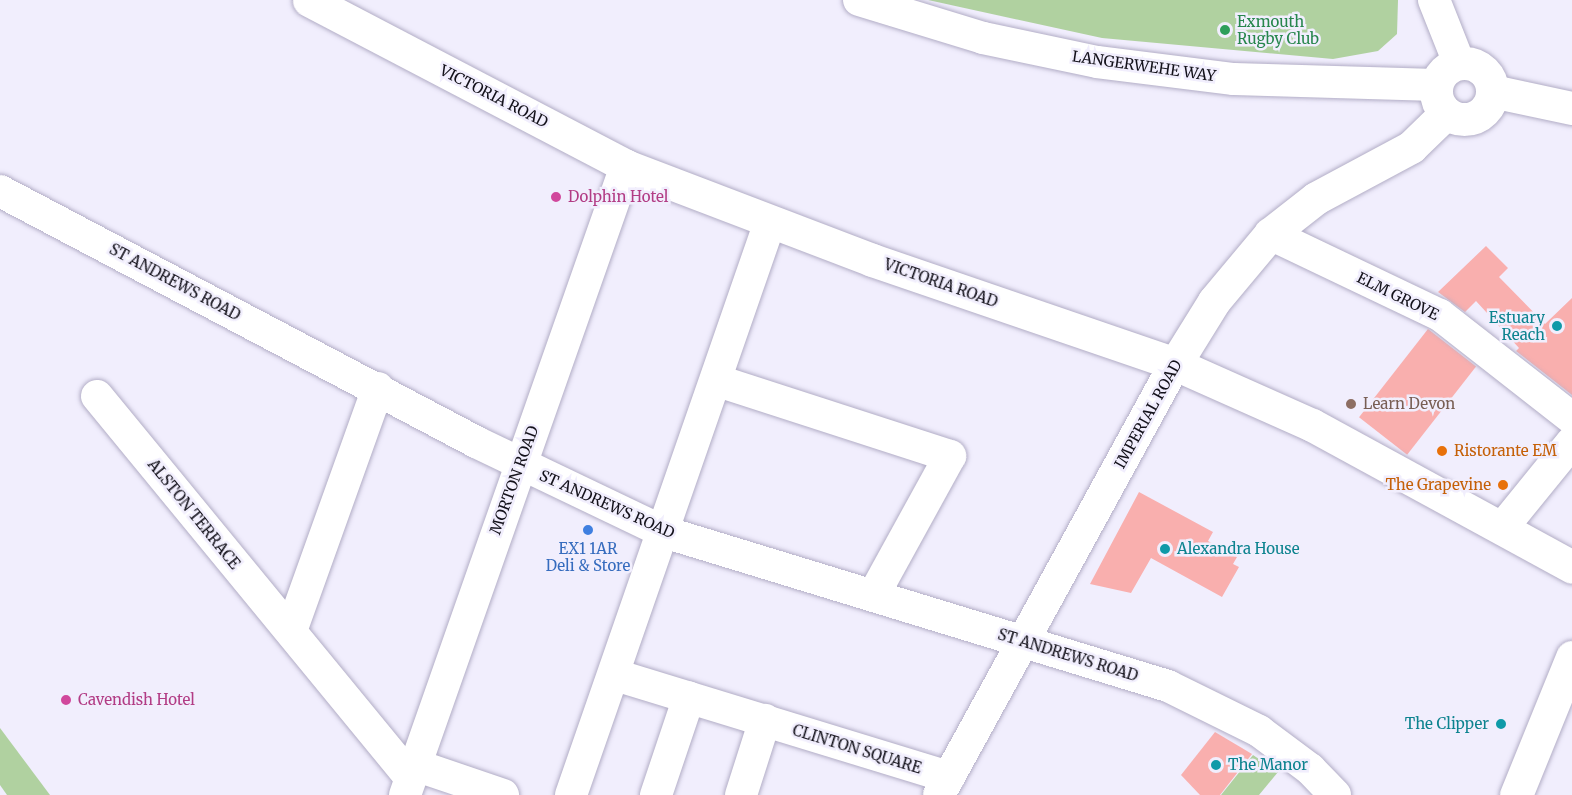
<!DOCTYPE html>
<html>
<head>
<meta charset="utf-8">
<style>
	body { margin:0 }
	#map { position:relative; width:1572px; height:795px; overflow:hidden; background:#f1eefd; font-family:Merriweather,serif }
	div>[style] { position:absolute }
	.green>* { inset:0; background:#b0d1a0 }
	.building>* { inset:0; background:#f9afae; transform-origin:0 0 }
	.roads { filter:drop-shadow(0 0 2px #b2adc6) drop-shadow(0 0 2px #b2adc6) }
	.street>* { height:32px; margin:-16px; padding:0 16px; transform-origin:16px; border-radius:16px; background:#fff }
	.secondary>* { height:33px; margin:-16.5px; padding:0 16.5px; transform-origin:16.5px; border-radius:16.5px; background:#fff }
	.secondary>.ring { margin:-16.5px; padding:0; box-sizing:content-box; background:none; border:33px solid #fff; border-radius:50% }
	.dots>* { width:16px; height:16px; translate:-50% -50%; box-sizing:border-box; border:3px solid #f1eefd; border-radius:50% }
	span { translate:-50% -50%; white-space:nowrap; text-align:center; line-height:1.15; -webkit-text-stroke:5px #f1eefd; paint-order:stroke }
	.leisure-label { font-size:15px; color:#27864d }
	.left { translate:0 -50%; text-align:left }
	.street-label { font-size:15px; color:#13111a }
	.hotel-label { font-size:15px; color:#b23c85 }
	.culture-label { font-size:15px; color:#0d838f }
	.right { translate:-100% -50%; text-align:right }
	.education-label { font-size:15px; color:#785e54 }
	.food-label { font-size:15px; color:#c56008 }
	.shop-label { font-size:15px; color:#366cbe }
</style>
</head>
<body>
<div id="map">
	<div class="green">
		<i style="clip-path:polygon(928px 0,1398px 0,1397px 34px,1378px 51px,1333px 59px,1102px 38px)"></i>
		<i style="clip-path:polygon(0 728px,50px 795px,7px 795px,0 785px)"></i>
		<i style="clip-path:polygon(1253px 755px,1278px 772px,1259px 795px,1221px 795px)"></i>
	</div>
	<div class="building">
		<i style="clip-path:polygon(1486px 246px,1508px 268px,1499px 277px,1545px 324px,1572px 298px,1572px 395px,1516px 351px,1519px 348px,1476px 301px,1465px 312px,1438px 292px)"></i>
		<i style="left:1428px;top:329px;width:61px;height:112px;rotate:38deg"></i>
		<i style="clip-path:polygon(1139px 492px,1213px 532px,1208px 541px,1237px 557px,1233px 564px,1239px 567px,1222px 597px,1151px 558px,1131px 593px,1090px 584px)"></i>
		<i style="clip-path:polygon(1215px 732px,1252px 754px,1220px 795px,1200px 795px,1181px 775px)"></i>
	</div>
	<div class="roads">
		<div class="street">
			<i style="left:859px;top:0;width:130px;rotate:17deg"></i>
			<i style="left:983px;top:38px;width:116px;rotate:11.9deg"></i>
			<i style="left:1097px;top:62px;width:138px;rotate:7.1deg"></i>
			<i style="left:1234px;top:79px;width:202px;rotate:1.7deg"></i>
			<i style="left:1434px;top:0;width:68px;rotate:68.4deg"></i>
			<i style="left:0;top:191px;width:538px;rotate:27.8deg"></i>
			<i style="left:476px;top:442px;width:208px;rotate:25.6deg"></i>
			<i style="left:664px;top:532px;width:527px;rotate:16.99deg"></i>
			<i style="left:1168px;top:686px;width:102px;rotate:26.3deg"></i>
			<i style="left:1259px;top:731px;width:64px;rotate:36.7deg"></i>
			<i style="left:1310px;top:769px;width:36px;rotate:46deg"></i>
			<i style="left:1270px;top:234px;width:188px;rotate:25.5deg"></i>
			<i style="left:1440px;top:315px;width:167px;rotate:38deg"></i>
			<i style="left:718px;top:381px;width:244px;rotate:17.9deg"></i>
			<i style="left:950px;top:456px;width:158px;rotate:118.8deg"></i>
			<i style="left:97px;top:396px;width:494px;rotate:50.6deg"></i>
			<i style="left:1503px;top:527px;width:109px;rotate:-50.9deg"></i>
			<i style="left:291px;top:631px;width:258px;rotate:-70.3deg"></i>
			<i style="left:615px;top:675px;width:349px;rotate:17deg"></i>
			<i style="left:415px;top:765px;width:93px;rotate:18.8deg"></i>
			<i style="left:405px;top:795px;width:667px;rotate:-70.64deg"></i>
			<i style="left:571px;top:795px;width:607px;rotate:-70.85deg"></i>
			<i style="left:656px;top:795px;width:103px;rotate:-71.4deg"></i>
			<i style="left:741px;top:795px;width:79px;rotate:-72.3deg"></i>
			<i style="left:939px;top:795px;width:491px;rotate:-61.3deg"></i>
		</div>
		<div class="secondary">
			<i style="left:309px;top:0;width:358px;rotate:27.6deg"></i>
			<i style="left:626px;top:166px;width:263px;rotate:20.9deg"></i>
			<i style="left:872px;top:260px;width:320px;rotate:18.9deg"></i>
			<i style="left:1175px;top:364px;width:150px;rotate:24deg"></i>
			<i style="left:1312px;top:425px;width:296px;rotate:28.6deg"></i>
			<i class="ring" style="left:1436px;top:63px;width:23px;height:23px"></i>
			<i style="left:1492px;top:91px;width:82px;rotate:12deg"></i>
			<i style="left:1175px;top:364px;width:74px;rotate:-58.2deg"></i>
			<i style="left:1214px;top:301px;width:87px;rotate:-50.1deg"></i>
			<i style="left:1270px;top:234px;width:58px;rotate:-38deg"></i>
			<i style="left:1316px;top:198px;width:108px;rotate:-28.2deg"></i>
			<i style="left:1411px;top:147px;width:49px;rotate:-44.2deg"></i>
			<i style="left:1516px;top:795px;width:149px;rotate:-67.9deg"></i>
		</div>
	</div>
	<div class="dots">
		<i style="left:1225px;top:30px;background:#2e9e5b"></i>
		<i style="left:556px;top:197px;background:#d1479c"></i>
		<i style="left:1557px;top:326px;background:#0f9aa8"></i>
		<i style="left:1351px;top:404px;background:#8d6e63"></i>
		<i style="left:1442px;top:451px;background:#e8710a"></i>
		<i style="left:1503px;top:485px;background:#e8710a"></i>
		<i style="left:588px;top:530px;background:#3f7fe0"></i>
		<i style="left:1165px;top:549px;background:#0f9aa8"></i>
		<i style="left:66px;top:700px;background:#d1479c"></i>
		<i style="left:1501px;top:724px;background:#0f9aa8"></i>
		<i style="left:1216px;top:765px;background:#0f9aa8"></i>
	</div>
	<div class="leisure-label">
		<span class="left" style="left:1237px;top:30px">Exmouth<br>Rugby Club</span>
	</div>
	<div class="street-label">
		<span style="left:1144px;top:66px;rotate:8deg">LANGERWEHE WAY</span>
		<span style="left:494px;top:96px;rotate:27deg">VICTORIA ROAD</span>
		<span style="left:175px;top:282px;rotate:28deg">ST ANDREWS ROAD</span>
		<span style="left:941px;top:283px;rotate:19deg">VICTORIA ROAD</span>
		<span style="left:1398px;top:296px;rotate:26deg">ELM GROVE</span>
		<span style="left:1148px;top:414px;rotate:-61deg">IMPERIAL ROAD</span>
		<span style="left:514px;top:480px;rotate:-70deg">MORTON ROAD</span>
		<span style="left:607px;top:504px;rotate:24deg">ST ANDREWS ROAD</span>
		<span style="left:194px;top:514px;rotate:51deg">ALSTON TERRACE</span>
		<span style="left:1068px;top:655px;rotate:17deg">ST ANDREWS ROAD</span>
		<span style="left:857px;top:749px;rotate:17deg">CLINTON SQUARE</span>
	</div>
	<div class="hotel-label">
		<span class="left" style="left:568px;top:197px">Dolphin Hotel</span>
		<span class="left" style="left:78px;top:700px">Cavendish Hotel</span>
	</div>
	<div class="culture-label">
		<span class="right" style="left:1545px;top:326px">Estuary<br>Reach</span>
		<span class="left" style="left:1177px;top:549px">Alexandra House</span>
		<span class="right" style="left:1489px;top:724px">The Clipper</span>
		<span class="left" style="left:1228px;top:765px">The Manor</span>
	</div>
	<div class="education-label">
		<span class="left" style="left:1363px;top:404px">Learn Devon</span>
	</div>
	<div class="food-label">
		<span class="left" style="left:1454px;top:451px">Ristorante EM</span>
		<span class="right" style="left:1491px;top:485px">The Grapevine</span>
	</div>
	<div class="shop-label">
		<span style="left:588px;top:557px">EX1 1AR<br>Deli &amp; Store</span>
	</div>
</div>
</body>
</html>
